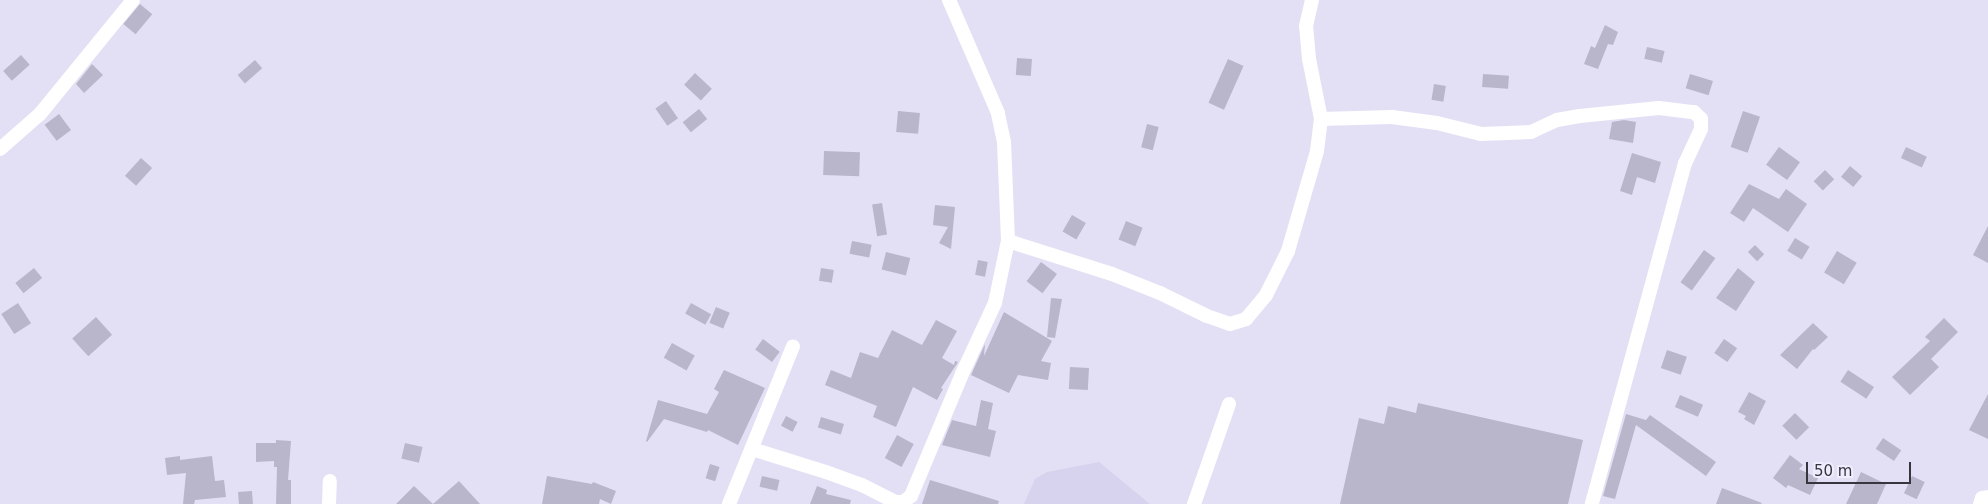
<!DOCTYPE html>
<html>
<head>
<meta charset="utf-8">
<style>
	body { margin:0 }
	#map { position:relative; width:1988px; height:504px; overflow:hidden; background:#e3e0f5; font-family:"DejaVu Sans",sans-serif }
	div>[style] { position:absolute }
	.built>* { inset:0; background:#d7d2ee }
	.building>* { inset:0; background:#b9b5ca; transform-origin:0 0 }
	.minor>* { height:14px; margin:-7px; padding:0 7px; transform-origin:7px; border-radius:7px; background:#fff }
	span { translate:-50% -50%; white-space:nowrap; text-align:center; line-height:1.15; -webkit-text-stroke:5px #f0edff; paint-order:stroke }
	.scale { position:absolute; left:1806px; top:462px; width:105px; height:22px; box-sizing:border-box; border:2px solid #37363e; border-top:0; padding-left:6px; font-size:15px; line-height:18px; white-space:nowrap; color:#37363e; -webkit-text-stroke:4px #f0edff; paint-order:stroke }
</style>
</head>
<body>
<div id="map">
	<div class="built">
		<i style="clip-path:polygon(1099px 462px,1150px 504px,1024px 504px,1035px 479px,1047px 472px)"></i>
	</div>
	<div class="building">
		<i style="left:140px;top:4px;width:16px;height:26px;rotate:40deg"></i>
		<i style="clip-path:polygon(1605px 25px,1618px 32px,1613px 45px,1608px 44px,1598px 69px,1584px 64px,1591px 46px,1595px 48px)"></i>
		<i style="left:1647px;top:47px;width:18px;height:12px;rotate:13deg"></i>
		<i style="left:21px;top:55px;width:13px;height:24px;rotate:48deg"></i>
		<i style="left:1017px;top:58px;width:15px;height:17px;rotate:4deg"></i>
		<i style="left:1228px;top:59px;width:17px;height:48px;rotate:24deg"></i>
		<i style="left:255px;top:60px;width:11px;height:23px;rotate:49deg"></i>
		<i style="clip-path:polygon(92px 64px,103px 75px,84px 93px,76px 84px)"></i>
		<i style="left:695px;top:73px;width:23px;height:16px;rotate:43deg"></i>
		<i style="left:1483px;top:74px;width:26px;height:13px;rotate:4deg"></i>
		<i style="left:1690px;top:74px;width:24px;height:15px;rotate:17deg"></i>
		<i style="left:1434px;top:84px;width:12px;height:16px;rotate:9deg"></i>
		<i style="left:666px;top:101px;width:21px;height:13px;rotate:55deg"></i>
		<i style="left:699px;top:109px;width:13px;height:21px;rotate:51deg"></i>
		<i style="left:898px;top:111px;width:22px;height:21px;rotate:5deg"></i>
		<i style="left:1743px;top:111px;width:18px;height:38px;rotate:19deg"></i>
		<i style="left:59px;top:114px;width:20px;height:18px;rotate:53deg"></i>
		<i style="clip-path:polygon(1624px 120px,1636px 122px,1633px 143px,1609px 139px,1612px 122px)"></i>
		<i style="left:1147px;top:124px;width:12px;height:24px;rotate:14deg"></i>
		<i style="left:1779px;top:147px;width:26px;height:22px;rotate:36deg"></i>
		<i style="left:1906px;top:147px;width:23px;height:12px;rotate:25deg"></i>
		<i style="left:824px;top:151px;width:36px;height:24px;rotate:2deg"></i>
		<i style="clip-path:polygon(1632px 153px,1661px 162px,1655px 183px,1637px 177px,1632px 195px,1620px 191px)"></i>
		<i style="left:141px;top:158px;width:15px;height:24px;rotate:42deg"></i>
		<i style="left:1850px;top:166px;width:16px;height:14px;rotate:40deg"></i>
		<i style="left:1825px;top:170px;width:13px;height:16px;rotate:45deg"></i>
		<i style="clip-path:polygon(1749px 184px,1779px 199px,1786px 189px,1807px 204px,1788px 232px,1753px 208px,1744px 222px,1730px 213px)"></i>
		<i style="left:882px;top:203px;width:32px;height:10px;rotate:81deg"></i>
		<i style="clip-path:polygon(935px 205px,955px 207px,951px 249px,939px 243px,948px 227px,933px 225px)"></i>
		<i style="left:1072px;top:215px;width:16px;height:19px;rotate:30deg"></i>
		<i style="left:1126px;top:221px;width:18px;height:20px;rotate:22deg"></i>
		<i style="clip-path:polygon(1988px 226px,1988px 263px,1973px 255px)"></i>
		<i style="left:1795px;top:238px;width:17px;height:15px;rotate:31deg"></i>
		<i style="left:852px;top:241px;width:20px;height:13px;rotate:11deg"></i>
		<i style="left:1755px;top:245px;width:13px;height:10px;rotate:45deg"></i>
		<i style="left:1704px;top:250px;width:14px;height:40px;rotate:36deg"></i>
		<i style="left:1837px;top:251px;width:23px;height:25px;rotate:31deg"></i>
		<i style="left:886px;top:252px;width:25px;height:18px;rotate:14deg"></i>
		<i style="left:978px;top:260px;width:10px;height:15px;rotate:11deg"></i>
		<i style="left:1041px;top:262px;width:20px;height:24px;rotate:37deg"></i>
		<i style="left:34px;top:268px;width:13px;height:24px;rotate:51deg"></i>
		<i style="left:821px;top:268px;width:13px;height:13px;rotate:9deg"></i>
		<i style="clip-path:polygon(1738px 268px,1755px 282px,1736px 311px,1716px 298px)"></i>
		<i style="clip-path:polygon(1051px 298px,1062px 299px,1055px 338px,1047px 337px)"></i>
		<i style="left:18px;top:303px;width:24px;height:20px;rotate:57deg"></i>
		<i style="left:691px;top:303px;width:23px;height:12px;rotate:29deg"></i>
		<i style="left:716px;top:307px;width:15px;height:17px;rotate:23deg"></i>
		<i style="clip-path:polygon(1004px 312px,1052px 341px,1041px 361px,1051px 363px,1048px 380px,1018px 375px,1009px 393px,971px 375px,985px 344px,984px 356px)"></i>
		<i style="left:96px;top:317px;width:24px;height:32px;rotate:48deg"></i>
		<i style="clip-path:polygon(1944px 318px,1958px 332px,1931px 359px,1939px 367px,1910px 395px,1892px 377px,1930px 341px,1925px 337px)"></i>
		<i style="clip-path:polygon(936px 320px,957px 331px,942px 358px,954px 365px,955px 361px,958px 362px,941px 388px,943px 389px,937px 400px,913px 387px,896px 427px,873px 417px,877px 406px,825px 385px,831px 370px,851px 378px,860px 352px,878px 358px,892px 330px,922px 345px)"></i>
		<i style="clip-path:polygon(1813px 323px,1828px 337px,1814px 350px,1813px 349px,1797px 369px,1780px 355px)"></i>
		<i style="left:763px;top:339px;width:21px;height:13px;rotate:37deg"></i>
		<i style="left:1724px;top:339px;width:16px;height:17px;rotate:35deg"></i>
		<i style="left:672px;top:343px;width:26px;height:17px;rotate:29deg"></i>
		<i style="left:1667px;top:350px;width:21px;height:19px;rotate:19deg"></i>
		<i style="left:1070px;top:367px;width:19px;height:22px;rotate:3deg"></i>
		<i style="clip-path:polygon(724px 370px,765px 388px,738px 445px,708px 430px,707px 432px,664px 419px,647px 442px,646px 441px,658px 400px,707px 414px,719px 392px,714px 389px)"></i>
		<i style="left:1848px;top:370px;width:31px;height:14px;rotate:33deg"></i>
		<i style="clip-path:polygon(1749px 392px,1766px 401px,1754px 425px,1744px 419px,1746px 416px,1738px 412px)"></i>
		<i style="clip-path:polygon(1988px 394px,1988px 439px,1969px 430px)"></i>
		<i style="left:1680px;top:395px;width:25px;height:13px;rotate:23deg"></i>
		<i style="clip-path:polygon(981px 400px,993px 403px,988px 429px,996px 431px,990px 457px,942px 445px,952px 420px,976px 426px)"></i>
		<i style="clip-path:polygon(1418px 403px,1583px 440px,1568px 504px,1340px 504px,1359px 418px,1384px 424px,1388px 406px,1416px 413px)"></i>
		<i style="left:1795px;top:413px;width:20px;height:18px;rotate:45deg"></i>
		<i style="clip-path:polygon(1626px 414px,1646px 420px,1650px 415px,1716px 462px,1706px 476px,1636px 425px,1615px 499px,1603px 496px)"></i>
		<i style="left:786px;top:416px;width:13px;height:11px;rotate:27deg"></i>
		<i style="left:821px;top:417px;width:24px;height:11px;rotate:17deg"></i>
		<i style="left:897px;top:435px;width:19px;height:26px;rotate:28deg"></i>
		<i style="left:1883px;top:438px;width:22px;height:13px;rotate:34deg"></i>
		<i style="clip-path:polygon(276px 440px,291px 441px,288px 480px,291px 480px,291px 504px,276px 504px,277px 467px,274px 467px,274px 461px,256px 462px,256px 443px,276px 443px)"></i>
		<i style="left:405px;top:443px;width:18px;height:16px;rotate:13deg"></i>
		<i style="clip-path:polygon(1790px 455px,1803px 465px,1799px 469px,1818px 478px,1810px 495px,1788px 485px,1786px 488px,1773px 478px)"></i>
		<i style="clip-path:polygon(180px 456px,180px 460px,212px 456px,215px 481px,224px 480px,226px 497px,195px 500px,194px 504px,183px 504px,186px 473px,167px 475px,165px 458px)"></i>
		<i style="left:710px;top:464px;width:10px;height:15px;rotate:17deg"></i>
		<i style="clip-path:polygon(1861px 472px,1886px 484px,1877px 504px,1846px 504px)"></i>
		<i style="clip-path:polygon(547px 476px,592px 484px,593px 482px,616px 491px,611px 504px,600px 499px,599px 504px,542px 504px)"></i>
		<i style="left:762px;top:476px;width:18px;height:11px;rotate:13deg"></i>
		<i style="left:1912px;top:476px;width:14px;height:19px;rotate:25deg"></i>
		<i style="clip-path:polygon(930px 480px,999px 501px,998px 504px,922px 504px)"></i>
		<i style="clip-path:polygon(459px 481px,480px 504px,433px 504px)"></i>
		<i style="clip-path:polygon(414px 486px,433px 504px,396px 504px)"></i>
		<i style="clip-path:polygon(817px 486px,827px 490px,826px 494px,851px 500px,850px 504px,810px 504px)"></i>
		<i style="clip-path:polygon(1722px 488px,1762px 503px,1761px 504px,1716px 504px)"></i>
		<i style="left:252px;top:491px;width:13px;height:14px;rotate:86deg"></i>
	</div>
	<div class="minor">
		<i style="left:1321px;top:119px;width:71px;rotate:-1.6deg"></i>
		<i style="left:1392px;top:117px;width:45px;rotate:7.6deg"></i>
		<i style="left:1437px;top:123px;width:45px;rotate:14deg"></i>
		<i style="left:1481px;top:134px;width:50px;rotate:-2.3deg"></i>
		<i style="left:1531px;top:132px;width:29px;rotate:-25deg"></i>
		<i style="left:1557px;top:120px;width:23px;rotate:-10deg"></i>
		<i style="left:1580px;top:116px;width:79px;rotate:-5.8deg"></i>
		<i style="left:1659px;top:108px;width:35px;rotate:7deg"></i>
		<i style="left:1694px;top:112px;width:10px;rotate:45deg"></i>
		<i style="left:1701px;top:119px;width:10px;rotate:90deg"></i>
		<i style="left:1701px;top:129px;width:38px;rotate:115deg"></i>
		<i style="left:1685px;top:163px;width:353px;rotate:105.3deg"></i>
		<i style="left:0;top:149px;width:53px;rotate:-41.2deg"></i>
		<i style="left:40px;top:114px;width:147px;rotate:-50.8deg"></i>
		<i style="left:1008px;top:241px;width:109px;rotate:17.6deg"></i>
		<i style="left:1112px;top:274px;width:52px;rotate:21.6deg"></i>
		<i style="left:1160px;top:293px;width:52px;rotate:26.1deg"></i>
		<i style="left:1207px;top:316px;width:24px;rotate:19deg"></i>
		<i style="left:1230px;top:324px;width:17px;rotate:-17deg"></i>
		<i style="left:1246px;top:319px;width:31px;rotate:-50deg"></i>
		<i style="left:1266px;top:295px;width:49px;rotate:-63.4deg"></i>
		<i style="left:1288px;top:251px;width:104px;rotate:-73.8deg"></i>
		<i style="left:1317px;top:151px;width:32px;rotate:-83deg"></i>
		<i style="left:1321px;top:119px;width:61px;rotate:-101.3deg"></i>
		<i style="left:1309px;top:59px;width:33px;rotate:-95deg"></i>
		<i style="left:1306px;top:26px;width:27px;rotate:-77deg"></i>
		<i style="left:752px;top:449px;width:77px;rotate:17.3deg"></i>
		<i style="left:826px;top:472px;width:38px;rotate:20deg"></i>
		<i style="left:862px;top:485px;width:38px;rotate:27deg"></i>
		<i style="left:896px;top:502px;width:7px"></i>
		<i style="left:903px;top:502px;width:10px;rotate:-37deg"></i>
		<i style="left:911px;top:496px;width:132px;rotate:-67.3deg"></i>
		<i style="left:962px;top:374px;width:78px;rotate:-65.1deg"></i>
		<i style="left:995px;top:303px;width:63px;rotate:-78.2deg"></i>
		<i style="left:1008px;top:241px;width:99px;rotate:-92.3deg"></i>
		<i style="left:1004px;top:142px;width:30px;rotate:-102deg"></i>
		<i style="left:998px;top:113px;width:123px;rotate:-113.4deg"></i>
		<i style="left:329px;top:504px;width:23px;rotate:-88deg"></i>
		<i style="left:729px;top:504px;width:170px;rotate:-67.9deg"></i>
		<i style="left:1194px;top:504px;width:106px;rotate:-70.7deg"></i>
		<i style="left:1980px;top:504px;width:6px;rotate:-72deg"></i>
		<i style="left:1982px;top:498px;width:6px;rotate:-9deg"></i>
	</div>
	<div class="scale">50 m</div>
</div>
</body>
</html>
